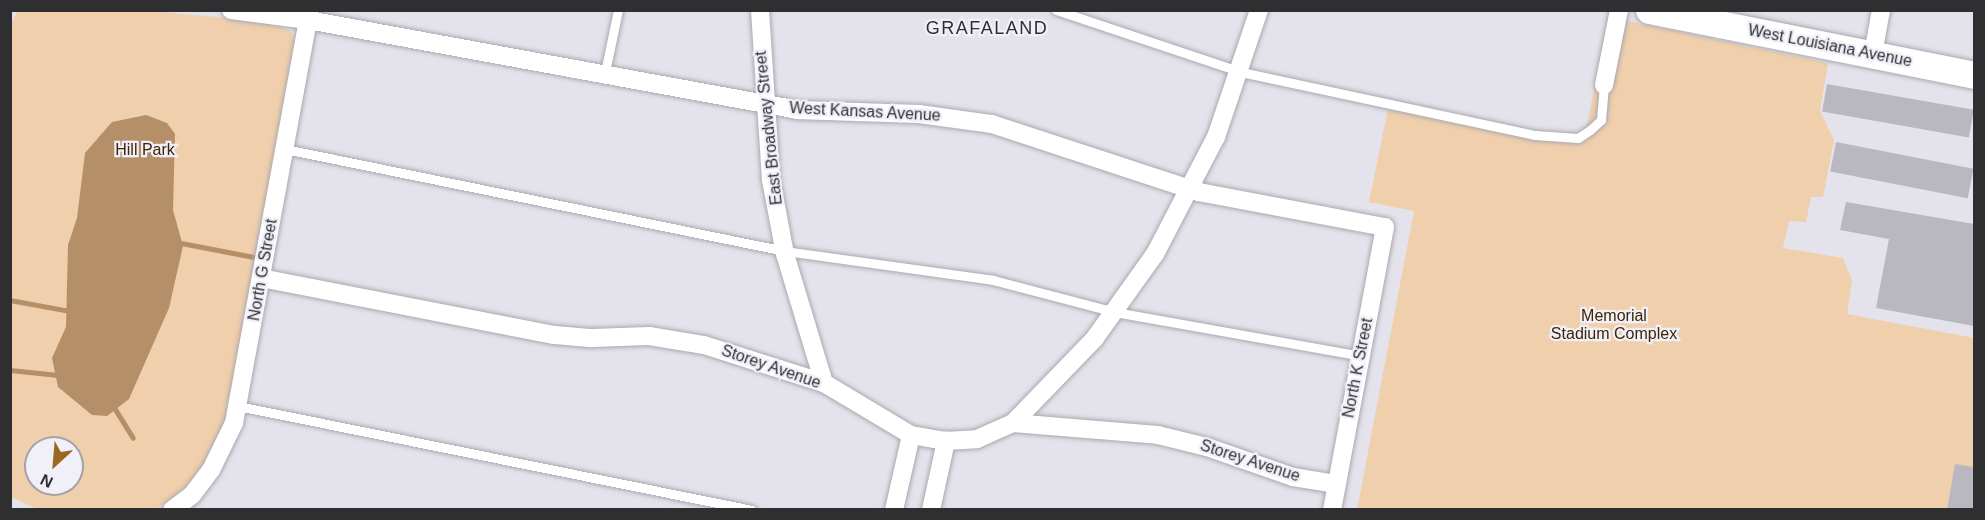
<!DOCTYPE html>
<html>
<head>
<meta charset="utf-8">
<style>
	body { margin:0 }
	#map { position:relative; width:1985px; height:520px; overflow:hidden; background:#e4e2ea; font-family:Arial,sans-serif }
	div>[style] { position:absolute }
	.green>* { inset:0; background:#f0cfac }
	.water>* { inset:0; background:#b48f67 }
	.stream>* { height:4.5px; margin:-2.25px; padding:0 2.25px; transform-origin:2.25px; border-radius:2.25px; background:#b48f67 }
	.building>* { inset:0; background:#b9b7bf; transform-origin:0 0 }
	.roads { filter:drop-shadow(0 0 2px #aaa8b0) drop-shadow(0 0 2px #aaa8b0) }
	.lane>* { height:9px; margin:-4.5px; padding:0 4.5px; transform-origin:4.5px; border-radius:4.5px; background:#fff }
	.street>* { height:18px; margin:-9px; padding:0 9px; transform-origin:9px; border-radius:9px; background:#fff }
	.secondary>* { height:27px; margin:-13.5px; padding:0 13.5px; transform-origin:13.5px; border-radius:13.5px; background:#fff }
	span { translate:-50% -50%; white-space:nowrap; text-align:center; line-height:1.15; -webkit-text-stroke:4.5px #f1eff8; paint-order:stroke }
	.street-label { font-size:16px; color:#2f2f32 }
	.park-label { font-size:16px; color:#3f2503 }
	.neighbourhood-label { font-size:18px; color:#2f2f32; letter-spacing:1.5px }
	.frame { position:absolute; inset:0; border:12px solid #2f2f32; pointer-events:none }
	.north { position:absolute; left:24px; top:436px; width:60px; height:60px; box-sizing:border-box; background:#f1eff8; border:2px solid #a3a2a9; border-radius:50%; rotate:206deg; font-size:16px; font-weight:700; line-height:24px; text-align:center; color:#2f2f32 }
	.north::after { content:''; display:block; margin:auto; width:21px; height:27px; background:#9c6720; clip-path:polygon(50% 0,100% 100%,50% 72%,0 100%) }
</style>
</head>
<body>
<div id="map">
	<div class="green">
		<i style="clip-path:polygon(evenodd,18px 11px,151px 11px,261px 21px,291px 31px,301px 61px,224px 437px,189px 488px,156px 509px,37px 509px,11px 497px,10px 25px,18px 11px,36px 448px,72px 448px,72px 484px,36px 484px,36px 448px)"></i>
		<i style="clip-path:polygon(1607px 17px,1828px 63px,1820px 111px,1834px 140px,1823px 197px,1811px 197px,1806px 222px,1789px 221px,1783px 248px,1843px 258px,1852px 281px,1847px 314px,1974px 338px,1974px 509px,1357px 510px,1414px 211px,1369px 202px,1388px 109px,1584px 143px)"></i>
	</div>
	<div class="water">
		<i style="clip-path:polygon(146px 115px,167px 123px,175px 134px,173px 210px,183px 246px,169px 308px,129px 399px,107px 416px,92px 415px,58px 387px,52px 358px,66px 327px,68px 245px,77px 218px,85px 153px,112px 122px)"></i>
	</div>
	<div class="stream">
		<i style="left:176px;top:242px;width:85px;rotate:10.9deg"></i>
		<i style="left:10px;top:300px;width:61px;rotate:10.4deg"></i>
		<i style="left:10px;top:370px;width:48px;rotate:5.9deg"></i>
		<i style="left:114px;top:407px;width:36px;rotate:58deg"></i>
	</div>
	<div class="building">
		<i style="left:1827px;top:84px;width:149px;height:28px;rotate:10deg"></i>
		<i style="left:1836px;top:142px;width:140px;height:30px;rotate:11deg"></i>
		<i style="clip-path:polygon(1846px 202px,1974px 224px,1974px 326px,1876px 308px,1889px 239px,1840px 230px)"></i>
		<i style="clip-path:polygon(1955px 464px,1974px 467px,1974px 510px,1947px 510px)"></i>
	</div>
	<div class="roads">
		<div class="lane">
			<i style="left:1056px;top:10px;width:195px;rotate:18.5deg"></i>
			<i style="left:1241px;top:72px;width:301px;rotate:12.1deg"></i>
			<i style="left:1535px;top:135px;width:43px;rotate:4deg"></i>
			<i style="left:1578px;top:138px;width:14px;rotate:-34deg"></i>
			<i style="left:1590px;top:130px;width:15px;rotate:-42deg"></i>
			<i style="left:1601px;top:120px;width:35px;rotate:-85deg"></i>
			<i style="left:604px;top:77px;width:68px;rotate:-78.2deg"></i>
			<i style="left:285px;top:149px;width:510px;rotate:11.53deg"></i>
			<i style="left:785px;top:251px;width:210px;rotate:7.9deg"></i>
			<i style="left:993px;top:280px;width:126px;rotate:14.7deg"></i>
			<i style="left:1115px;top:312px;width:250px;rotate:10.1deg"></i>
			<i style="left:238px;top:406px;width:524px;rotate:11.44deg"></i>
		</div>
		<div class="street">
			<i style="left:231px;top:10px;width:78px;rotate:7.4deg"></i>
			<i style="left:308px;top:20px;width:496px;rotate:10.4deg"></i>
			<i style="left:796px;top:110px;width:123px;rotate:1.9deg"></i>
			<i style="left:919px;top:114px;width:74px;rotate:7.8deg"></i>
			<i style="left:992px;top:124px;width:218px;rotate:18.2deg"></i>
			<i style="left:1199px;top:192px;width:189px;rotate:10.7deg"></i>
			<i style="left:1385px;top:227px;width:288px;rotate:100.6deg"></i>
			<i style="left:760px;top:10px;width:170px;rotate:86.3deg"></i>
			<i style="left:771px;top:180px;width:75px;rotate:79.3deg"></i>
			<i style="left:785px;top:254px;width:135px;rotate:73.2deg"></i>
			<i style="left:1873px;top:54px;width:45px;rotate:-79.7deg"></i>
			<i style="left:1604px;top:85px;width:76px;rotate:-78.7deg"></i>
			<i style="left:261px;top:278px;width:299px;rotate:11deg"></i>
			<i style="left:555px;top:335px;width:37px;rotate:5deg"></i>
			<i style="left:592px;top:338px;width:57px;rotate:-2deg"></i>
			<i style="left:649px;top:336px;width:56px;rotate:9.3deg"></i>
			<i style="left:704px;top:345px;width:126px;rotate:17.6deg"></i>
			<i style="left:824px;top:383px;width:101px;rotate:30.9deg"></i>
			<i style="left:911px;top:435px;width:34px;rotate:10deg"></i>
			<i style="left:944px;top:441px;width:33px;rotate:-3deg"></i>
			<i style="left:977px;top:439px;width:39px;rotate:-24deg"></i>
			<i style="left:1013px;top:423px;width:145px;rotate:4.7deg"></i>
			<i style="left:1158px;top:435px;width:50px;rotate:13.8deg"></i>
			<i style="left:1207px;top:447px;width:91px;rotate:19.2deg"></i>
			<i style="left:1293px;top:477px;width:44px;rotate:9.2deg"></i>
			<i style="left:1013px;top:423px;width:118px;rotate:-46deg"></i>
			<i style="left:1095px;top:338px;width:103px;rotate:-54.5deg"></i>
			<i style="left:1155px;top:254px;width:132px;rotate:-62.5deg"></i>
			<i style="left:1216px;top:137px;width:134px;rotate:-71.3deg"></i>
			<i style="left:172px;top:510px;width:25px;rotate:-37deg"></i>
			<i style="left:192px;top:495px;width:31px;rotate:-53deg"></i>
			<i style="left:211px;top:470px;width:52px;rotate:-63.9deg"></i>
			<i style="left:234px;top:423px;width:420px;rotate:-79.6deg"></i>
			<i style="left:894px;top:510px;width:77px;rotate:-77.2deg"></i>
			<i style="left:931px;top:510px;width:71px;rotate:-77.7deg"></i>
		</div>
		<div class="secondary">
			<i style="left:1649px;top:10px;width:331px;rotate:11.3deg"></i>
		</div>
	</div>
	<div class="street-label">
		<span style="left:1830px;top:46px;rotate:11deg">West Louisiana Avenue</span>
		<span style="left:865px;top:112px;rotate:3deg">West Kansas Avenue</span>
		<span style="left:769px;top:128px;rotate:-96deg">East Broadway Street</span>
		<span style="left:263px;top:270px;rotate:-80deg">North G Street</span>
		<span style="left:771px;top:367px;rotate:19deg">Storey Avenue</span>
		<span style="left:1358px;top:368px;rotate:-79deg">North K Street</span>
		<span style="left:1250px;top:461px;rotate:18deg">Storey Avenue</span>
	</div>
	<div class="park-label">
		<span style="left:145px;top:150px">Hill Park</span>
		<span style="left:1614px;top:325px">Memorial<br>Stadium Complex</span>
	</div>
	<div class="neighbourhood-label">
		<span style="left:987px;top:28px">GRAFALAND</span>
	</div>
	<div class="frame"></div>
	<div class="north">N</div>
</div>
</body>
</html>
